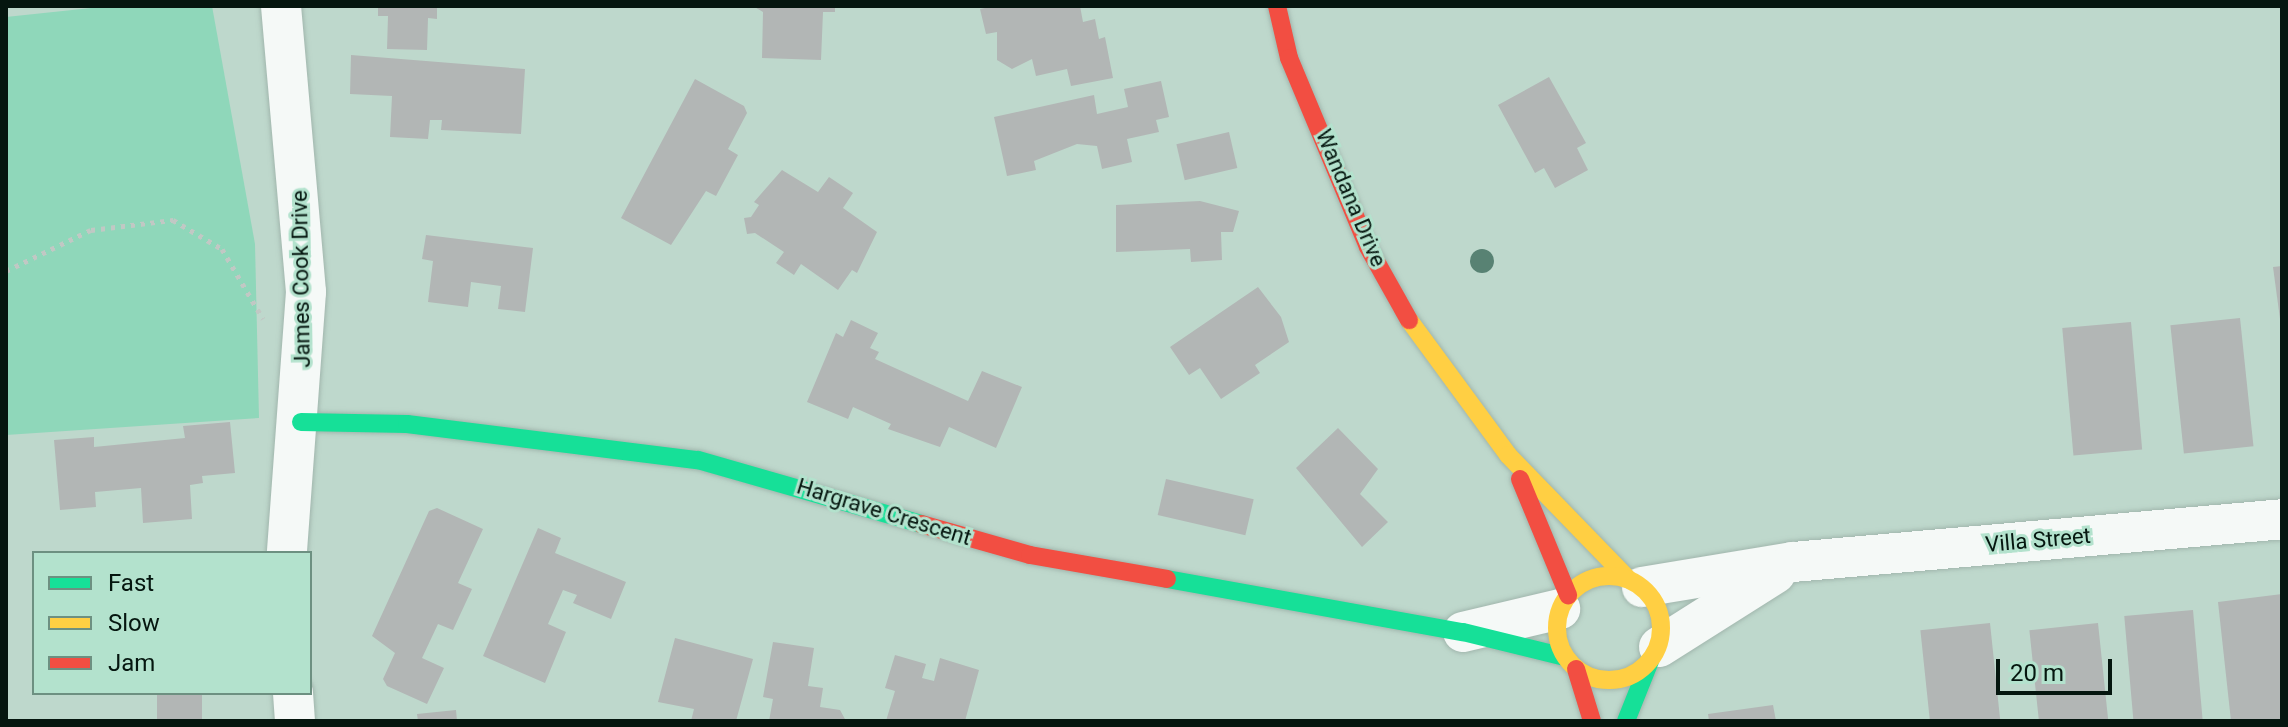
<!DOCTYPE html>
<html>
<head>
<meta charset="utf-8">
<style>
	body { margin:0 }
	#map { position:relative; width:2288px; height:727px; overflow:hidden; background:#bed8cc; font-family:Roboto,sans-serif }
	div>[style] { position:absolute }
	.green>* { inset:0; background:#8fd7ba }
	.building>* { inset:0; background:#b2b6b5; transform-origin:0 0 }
	.path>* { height:5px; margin-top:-2.5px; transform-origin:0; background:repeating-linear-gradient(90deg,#c1c8c4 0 4px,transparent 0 10px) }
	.roads { filter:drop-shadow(0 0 2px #a1b6ad) drop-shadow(0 0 2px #a1b6ad) }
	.street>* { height:40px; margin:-20px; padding:0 20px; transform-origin:20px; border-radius:20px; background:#f5f9f7 }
	.fast>* { height:18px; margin:-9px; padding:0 9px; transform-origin:9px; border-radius:9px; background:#16e098 }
	.slow>* { height:18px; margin:-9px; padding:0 9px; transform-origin:9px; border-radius:9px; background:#ffcf43 }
	.slow>.ring { margin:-9px; padding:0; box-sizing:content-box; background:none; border:18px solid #ffcf43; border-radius:50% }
	.jam>* { height:18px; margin:-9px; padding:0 9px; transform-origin:9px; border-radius:9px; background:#f24e42 }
	.trees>* { width:24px; height:24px; margin:-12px; border-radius:50%; background:#588273 }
	span { translate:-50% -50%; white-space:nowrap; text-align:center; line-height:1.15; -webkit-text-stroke:6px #b3e2cd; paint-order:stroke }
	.street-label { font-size:22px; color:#05160f }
	.frame { position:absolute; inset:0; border:8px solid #05160f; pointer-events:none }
	.legend { position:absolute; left:32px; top:551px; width:280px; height:144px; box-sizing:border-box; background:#b3e2cd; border:2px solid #6d9081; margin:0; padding:10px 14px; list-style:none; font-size:24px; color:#05160f }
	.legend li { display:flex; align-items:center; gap:16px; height:40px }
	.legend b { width:40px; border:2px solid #6d9081 }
	.scale { position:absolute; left:1996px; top:659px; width:116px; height:36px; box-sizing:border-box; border:4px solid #05160f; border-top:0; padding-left:10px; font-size:24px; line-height:28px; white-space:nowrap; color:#05160f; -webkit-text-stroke:6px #b3e2cd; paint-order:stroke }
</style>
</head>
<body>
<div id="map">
	<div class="green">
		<i style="clip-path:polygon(110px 6px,212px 6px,255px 244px,259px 418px,6px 435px,6px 17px)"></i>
	</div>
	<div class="building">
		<i style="clip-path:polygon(378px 6px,437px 6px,437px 19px,428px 18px,427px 50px,387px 49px,388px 16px,378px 16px)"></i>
		<i style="clip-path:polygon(753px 6px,835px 6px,835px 12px,823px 12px,821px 60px,762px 58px,763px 12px)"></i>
		<i style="clip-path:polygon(995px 6px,1080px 6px,1083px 22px,1095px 19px,1099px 39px,1105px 37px,1113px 78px,1071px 86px,1067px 69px,1036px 76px,1032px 59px,1012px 69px,997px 60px,997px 32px,986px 34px,980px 9px)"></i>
		<i style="clip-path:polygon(351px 55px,525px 69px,521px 134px,441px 130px,442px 120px,430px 120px,428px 139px,390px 137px,392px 96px,350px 94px)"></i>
		<i style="clip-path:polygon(1549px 77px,1586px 143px,1577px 148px,1588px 170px,1555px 188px,1544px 168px,1535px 173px,1498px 105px)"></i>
		<i style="clip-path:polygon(695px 79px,744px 106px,747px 113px,728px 149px,738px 155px,716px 196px,706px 191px,671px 245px,621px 218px)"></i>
		<i style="clip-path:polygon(1161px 81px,1169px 117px,1156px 120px,1159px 132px,1127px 139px,1132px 162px,1102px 169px,1097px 146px,1077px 144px,1034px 161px,1036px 170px,1007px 176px,994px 117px,1094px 95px,1097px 114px,1128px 107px,1124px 89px)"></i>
		<i style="left:1229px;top:132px;width:37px;height:54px;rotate:77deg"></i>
		<i style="clip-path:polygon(782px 170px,818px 192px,829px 177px,853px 193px,843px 208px,877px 232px,857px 273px,852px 270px,838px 290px,801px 264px,794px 275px,776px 263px,784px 252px,755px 233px,747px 234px,744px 218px,751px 217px,759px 205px,754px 202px)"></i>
		<i style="clip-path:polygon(1200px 201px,1239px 211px,1233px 232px,1221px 232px,1222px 260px,1191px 262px,1190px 249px,1116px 252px,1116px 205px)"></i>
		<i style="clip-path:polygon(426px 235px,533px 248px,525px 312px,498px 309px,501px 286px,471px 282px,468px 307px,428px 302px,433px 261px,422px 259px)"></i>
		<i style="clip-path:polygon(2282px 266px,2282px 319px,2280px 319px,2273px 267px)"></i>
		<i style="clip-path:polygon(1258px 287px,1281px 317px,1289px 342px,1255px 365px,1260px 373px,1221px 399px,1200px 368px,1189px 375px,1170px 347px)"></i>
		<i style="left:2240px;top:318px;width:129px;height:70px;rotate:84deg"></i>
		<i style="clip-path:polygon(851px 320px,878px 333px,870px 348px,879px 352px,875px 359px,968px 401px,982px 371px,1022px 387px,996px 448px,949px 427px,940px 447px,888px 429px,891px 424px,853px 407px,848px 419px,807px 402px,836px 333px,843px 337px)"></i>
		<i style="left:2131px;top:322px;width:128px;height:69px;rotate:85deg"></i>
		<i style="clip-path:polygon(230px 422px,235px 473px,202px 476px,203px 483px,190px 485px,192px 519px,143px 523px,141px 488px,95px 492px,96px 507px,60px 510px,54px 440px,94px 437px,94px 447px,185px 438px,183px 426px)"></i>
		<i style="clip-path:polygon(1338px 428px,1378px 469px,1360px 494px,1388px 522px,1362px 547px,1296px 468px)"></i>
		<i style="left:1166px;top:479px;width:90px;height:37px;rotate:13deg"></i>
		<i style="clip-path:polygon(437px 508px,483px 529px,458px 583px,472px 589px,453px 630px,438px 624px,422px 658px,444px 668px,427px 704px,387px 686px,383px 679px,395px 653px,372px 636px,429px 511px)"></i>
		<i style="clip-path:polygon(538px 528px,561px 538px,555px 553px,626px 582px,611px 619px,573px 603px,577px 595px,563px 590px,548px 624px,566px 632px,545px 683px,483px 656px)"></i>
		<i style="clip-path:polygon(2282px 594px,2282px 721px,2231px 721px,2218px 602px)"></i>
		<i style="left:2193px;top:610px;width:111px;height:69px;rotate:85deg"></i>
		<i style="left:1990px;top:623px;width:99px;height:70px;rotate:84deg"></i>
		<i style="left:2098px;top:623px;width:99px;height:69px;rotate:84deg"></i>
		<i style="clip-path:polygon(675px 638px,753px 659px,736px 721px,691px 721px,694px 709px,658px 702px)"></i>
		<i style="clip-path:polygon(773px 642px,814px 648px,808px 686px,823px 688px,820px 707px,840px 710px,846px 721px,769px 721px,773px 699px,763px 697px)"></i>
		<i style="clip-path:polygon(895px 655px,926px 664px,922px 678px,934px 681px,940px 658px,979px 670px,965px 721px,886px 721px,895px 691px,885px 688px)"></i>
		<i style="left:157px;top:693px;width:45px;height:28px"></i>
		<i style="clip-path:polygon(1773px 705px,1776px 721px,1709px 721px,1708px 714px)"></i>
		<i style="clip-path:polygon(456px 710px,457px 721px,418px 721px,417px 714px)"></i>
	</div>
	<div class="path">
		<i style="left:6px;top:271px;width:94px;rotate:-25.8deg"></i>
		<i style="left:91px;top:230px;width:83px;rotate:-7deg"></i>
		<i style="left:173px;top:220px;width:57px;rotate:30.6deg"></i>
		<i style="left:222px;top:249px;width:81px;rotate:59.6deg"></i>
	</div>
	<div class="roads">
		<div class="street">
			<i style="left:281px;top:6px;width:287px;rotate:85deg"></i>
			<i style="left:306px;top:292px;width:262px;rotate:94.2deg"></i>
			<i style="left:1642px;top:587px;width:153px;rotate:-9.4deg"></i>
			<i style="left:1793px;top:562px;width:491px;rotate:-5deg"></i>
			<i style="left:1463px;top:632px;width:100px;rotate:-13.3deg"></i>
			<i style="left:1659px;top:647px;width:138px;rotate:-32.3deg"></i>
			<i style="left:293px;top:693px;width:28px;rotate:86deg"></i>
		</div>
		<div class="fast">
			<i style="left:301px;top:422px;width:106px;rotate:1.1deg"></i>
			<i style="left:407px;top:424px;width:293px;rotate:7.1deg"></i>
			<i style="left:698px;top:460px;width:232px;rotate:16deg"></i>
			<i style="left:1167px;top:579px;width:301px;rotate:10.2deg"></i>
			<i style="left:1463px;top:632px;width:105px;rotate:13.8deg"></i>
			<i style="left:1626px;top:721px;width:65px;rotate:-68.2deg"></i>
		</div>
		<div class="slow">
			<i style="left:1409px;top:320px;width:167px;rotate:53.7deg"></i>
			<i style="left:1508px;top:455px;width:173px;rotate:45.9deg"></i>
			<i class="ring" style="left:1557px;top:576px;width:86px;height:86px"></i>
		</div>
		<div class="jam">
			<i style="left:1277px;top:6px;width:53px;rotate:77deg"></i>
			<i style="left:1289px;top:58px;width:205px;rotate:67.3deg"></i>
			<i style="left:1368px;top:247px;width:84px;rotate:60.7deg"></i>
			<i style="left:1520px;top:479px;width:126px;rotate:67.5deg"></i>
			<i style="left:921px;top:524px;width:113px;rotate:15.9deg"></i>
			<i style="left:1030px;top:555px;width:139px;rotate:9.9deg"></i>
			<i style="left:1576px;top:669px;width:54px;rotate:72.9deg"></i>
		</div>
	</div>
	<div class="trees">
		<i style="left:1482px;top:261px"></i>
	</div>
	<div class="street-label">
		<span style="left:1351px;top:198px;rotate:67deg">Wandana Drive</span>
		<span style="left:301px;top:279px;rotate:-91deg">James Cook Drive</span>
		<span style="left:884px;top:512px;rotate:17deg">Hargrave Crescent</span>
		<span style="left:2038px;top:540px;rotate:-5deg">Villa Street</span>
	</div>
	<div class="frame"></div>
	<ul class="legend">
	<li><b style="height:10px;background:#16e098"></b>Fast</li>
	<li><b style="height:10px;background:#ffcf43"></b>Slow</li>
	<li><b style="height:10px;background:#f24e42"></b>Jam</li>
	</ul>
	<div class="scale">20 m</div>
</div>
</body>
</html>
